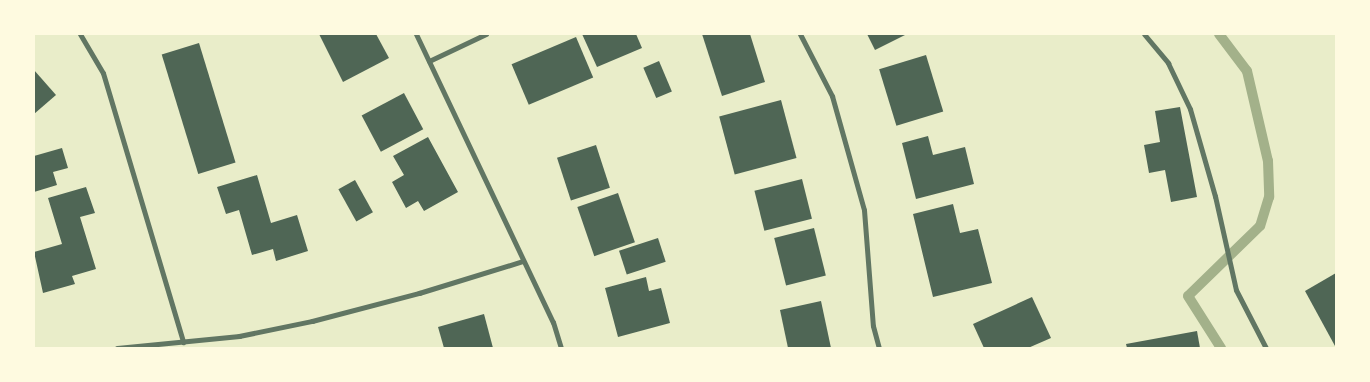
<!DOCTYPE html>
<html>
<head>
<meta charset="utf-8">
<style>
	body { margin:0 }
	#map { position:relative; width:1370px; height:382px; overflow:hidden; background:#e9edc9; font-family:"Work Sans",sans-serif }
	div>[style] { position:absolute }
	.stream>* { height:10px; margin:-5px; padding:0 5px; transform-origin:5px; border-radius:5px; background:#a3b18a }
	.building>* { inset:0; background:#4f6655; transform-origin:0 0 }
	.minor>* { height:5px; margin:-2.5px; padding:0 2.5px; transform-origin:2.5px; border-radius:2.5px; background:#617663 }
	span { translate:-50% -50%; white-space:nowrap; text-align:center; line-height:1.15; -webkit-text-stroke:4px #fefae0; paint-order:stroke }
	.frame { position:absolute; inset:0; border:35px solid #fefae0; pointer-events:none }
</style>
</head>
<body>
<div id="map">
	<div class="stream">
		<i style="left:1219px;top:34px;width:46px;rotate:52.9deg"></i>
		<i style="left:1247px;top:71px;width:92px;rotate:76.9deg"></i>
		<i style="left:1268px;top:161px;width:36px;rotate:88deg"></i>
		<i style="left:1269px;top:197px;width:30px;rotate:107deg"></i>
		<i style="left:1260px;top:226px;width:100px;rotate:135.8deg"></i>
		<i style="left:1188px;top:296px;width:62px;rotate:57.6deg"></i>
	</div>
	<div class="building">
		<i style="clip-path:polygon(319px 34px,376px 34px,389px 58px,343px 82px)"></i>
		<i style="clip-path:polygon(582px 34px,636px 34px,642px 48px,597px 67px)"></i>
		<i style="clip-path:polygon(702px 34px,750px 34px,765px 82px,722px 96px)"></i>
		<i style="clip-path:polygon(867px 34px,907px 34px,875px 50px)"></i>
		<i style="left:576px;top:37px;width:44px;height:70px;rotate:67deg"></i>
		<i style="left:199px;top:43px;width:125px;height:39px;rotate:73deg"></i>
		<i style="left:926px;top:55px;width:59px;height:49px;rotate:73deg"></i>
		<i style="left:659px;top:61px;width:33px;height:17px;rotate:67deg"></i>
		<i style="clip-path:polygon(34px 70px,56px 95px,34px 114px)"></i>
		<i style="left:404px;top:93px;width:41px;height:48px;rotate:62deg"></i>
		<i style="left:781px;top:100px;width:60px;height:64px;rotate:75deg"></i>
		<i style="clip-path:polygon(1180px 107px,1197px 197px,1171px 202px,1165px 170px,1149px 173px,1144px 145px,1160px 142px,1155px 111px)"></i>
		<i style="clip-path:polygon(928px 136px,933px 155px,965px 147px,974px 184px,916px 199px,902px 143px)"></i>
		<i style="clip-path:polygon(428px 137px,458px 192px,424px 211px,418px 201px,406px 208px,392px 182px,404px 175px,393px 156px)"></i>
		<i style="left:596px;top:145px;width:45px;height:41px;rotate:72deg"></i>
		<i style="clip-path:polygon(62px 148px,68px 168px,53px 172px,57px 185px,34px 192px,34px 156px)"></i>
		<i style="clip-path:polygon(257px 175px,271px 223px,297px 215px,308px 251px,276px 261px,273px 249px,252px 255px,239px 210px,226px 214px,217px 187px)"></i>
		<i style="left:802px;top:179px;width:41px;height:49px;rotate:76deg"></i>
		<i style="left:355px;top:180px;width:37px;height:19px;rotate:61deg"></i>
		<i style="clip-path:polygon(86px 187px,95px 213px,80px 217px,96px 269px,72px 276px,75px 284px,43px 293px,34px 252px,62px 244px,48px 198px)"></i>
		<i style="left:618px;top:193px;width:52px;height:43px;rotate:71deg"></i>
		<i style="clip-path:polygon(953px 204px,960px 233px,978px 229px,992px 283px,933px 297px,913px 214px)"></i>
		<i style="left:814px;top:228px;width:49px;height:41px;rotate:76deg"></i>
		<i style="left:658px;top:238px;width:25px;height:41px;rotate:72deg"></i>
		<i style="clip-path:polygon(1336px 273px,1336px 345px,1335px 346px,1305px 291px)"></i>
		<i style="clip-path:polygon(646px 277px,649px 291px,661px 288px,670px 323px,618px 337px,605px 288px)"></i>
		<i style="clip-path:polygon(1032px 297px,1051px 338px,1028px 348px,984px 348px,973px 324px)"></i>
		<i style="clip-path:polygon(821px 301px,831px 348px,788px 348px,780px 310px)"></i>
		<i style="clip-path:polygon(484px 314px,493px 348px,444px 348px,438px 327px)"></i>
		<i style="clip-path:polygon(1197px 331px,1200px 348px,1127px 348px,1126px 344px)"></i>
	</div>
	<div class="minor">
		<i style="left:80px;top:34px;width:45px;rotate:59.5deg"></i>
		<i style="left:103px;top:73px;width:281px;rotate:73.4deg"></i>
		<i style="left:416px;top:34px;width:319px;rotate:64.6deg"></i>
		<i style="left:553px;top:322px;width:27px;rotate:73deg"></i>
		<i style="left:800px;top:34px;width:70px;rotate:62.7deg"></i>
		<i style="left:832px;top:96px;width:118px;rotate:74.3deg"></i>
		<i style="left:864px;top:210px;width:116px;rotate:85.6deg"></i>
		<i style="left:873px;top:326px;width:23px;rotate:75deg"></i>
		<i style="left:1144px;top:34px;width:38px;rotate:50deg"></i>
		<i style="left:1168px;top:63px;width:51px;rotate:64.4deg"></i>
		<i style="left:1190px;top:109px;width:91px;rotate:74deg"></i>
		<i style="left:1215px;top:196px;width:96px;rotate:77.4deg"></i>
		<i style="left:1236px;top:290px;width:65px;rotate:62.7deg"></i>
		<i style="left:429px;top:61px;width:63px;rotate:-25.3deg"></i>
		<i style="left:117px;top:348px;width:123px;rotate:-5.6deg"></i>
		<i style="left:239px;top:336px;width:75px;rotate:-11.6deg"></i>
		<i style="left:312px;top:321px;width:111px;rotate:-14.7deg"></i>
		<i style="left:419px;top:293px;width:109px;rotate:-17.1deg"></i>
	</div>
	<div class="frame"></div>
</div>
</body>
</html>
